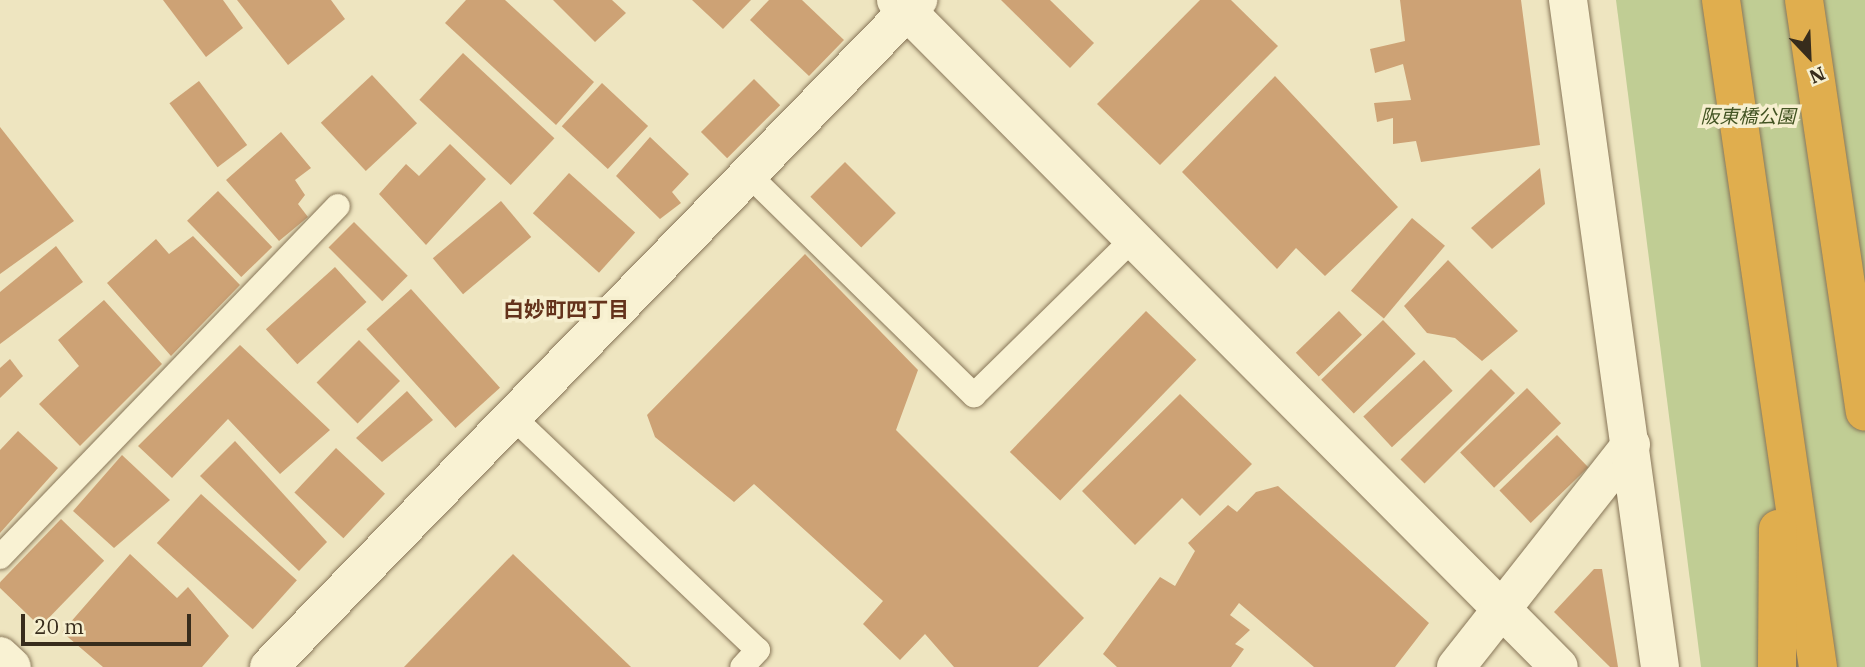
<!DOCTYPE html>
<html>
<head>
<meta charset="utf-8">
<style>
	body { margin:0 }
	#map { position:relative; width:1865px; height:667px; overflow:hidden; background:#eee5c0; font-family:"IBM Plex Serif","Noto Sans JP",serif }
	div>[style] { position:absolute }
	.green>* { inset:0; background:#c0cd94 }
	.building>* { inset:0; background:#cda275; transform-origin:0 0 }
	.roads { filter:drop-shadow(0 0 2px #887658) drop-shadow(0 0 2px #887658) }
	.service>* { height:24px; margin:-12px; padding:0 12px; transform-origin:12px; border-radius:12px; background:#f9f2d3 }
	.minor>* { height:38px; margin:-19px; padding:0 19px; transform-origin:19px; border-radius:19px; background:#f9f2d3 }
	.tertiary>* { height:38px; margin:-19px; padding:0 19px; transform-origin:19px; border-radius:19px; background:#f9f2d3 }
	.motorway>* { height:38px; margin:-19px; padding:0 19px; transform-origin:19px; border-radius:19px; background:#e0ae4e }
	span { translate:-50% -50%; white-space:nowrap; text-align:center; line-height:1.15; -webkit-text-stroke:7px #f6efcf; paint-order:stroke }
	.park-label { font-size:19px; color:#435423; font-style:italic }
	.neighbourhood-label { font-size:21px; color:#64321b; font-weight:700 }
	.north { position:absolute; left:1774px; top:21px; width:70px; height:70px; -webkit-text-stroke:5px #f6efcf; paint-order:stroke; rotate:157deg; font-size:19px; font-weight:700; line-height:28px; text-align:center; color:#372c1c }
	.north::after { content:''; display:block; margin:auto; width:24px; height:32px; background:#372c1c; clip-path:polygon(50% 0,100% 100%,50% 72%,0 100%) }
	.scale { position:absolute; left:21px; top:614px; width:170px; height:32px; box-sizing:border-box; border:4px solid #372c1c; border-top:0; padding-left:9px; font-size:21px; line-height:24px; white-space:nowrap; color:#372c1c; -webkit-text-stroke:5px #f6efcf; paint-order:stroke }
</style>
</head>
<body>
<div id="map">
	<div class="green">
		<i style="clip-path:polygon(1616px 0,1865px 0,1865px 667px,1701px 667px)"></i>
	</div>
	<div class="building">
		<i style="clip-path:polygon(163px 0,223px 0,243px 28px,206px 57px)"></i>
		<i style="clip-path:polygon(237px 0,331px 0,345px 19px,288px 65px)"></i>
		<i style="clip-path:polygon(466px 0,505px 0,594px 82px,556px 125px,445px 23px)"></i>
		<i style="clip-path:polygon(553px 0,612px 0,626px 13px,595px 42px)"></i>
		<i style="clip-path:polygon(692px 0,751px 0,723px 29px)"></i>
		<i style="clip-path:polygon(769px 0,802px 0,844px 40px,809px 76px,750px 20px)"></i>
		<i style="clip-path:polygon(1001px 0,1050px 0,1094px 43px,1070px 68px)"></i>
		<i style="clip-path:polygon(1200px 0,1231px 0,1278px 46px,1160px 165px,1097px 104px)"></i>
		<i style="clip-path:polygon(1400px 0,1521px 0,1540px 145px,1421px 162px,1416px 141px,1393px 144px,1393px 118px,1377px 122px,1374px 103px,1411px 100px,1403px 64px,1375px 73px,1370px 49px,1405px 41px)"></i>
		<i style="left:463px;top:53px;width:125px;height:64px;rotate:43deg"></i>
		<i style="left:372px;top:75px;width:66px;height:70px;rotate:47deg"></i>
		<i style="clip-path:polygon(1275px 76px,1398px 207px,1325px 276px,1296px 248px,1277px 269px,1182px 172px)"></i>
		<i style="left:754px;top:79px;width:37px;height:75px;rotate:45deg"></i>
		<i style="left:199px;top:81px;width:80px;height:37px;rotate:53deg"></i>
		<i style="left:602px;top:83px;width:63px;height:59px;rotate:43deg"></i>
		<i style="clip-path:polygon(0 127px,74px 221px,0 274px)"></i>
		<i style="clip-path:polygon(281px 132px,311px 168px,295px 180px,305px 195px,298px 204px,308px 217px,279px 241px,226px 180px)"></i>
		<i style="clip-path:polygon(650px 137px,689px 174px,672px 192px,681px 203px,660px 219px,616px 176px)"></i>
		<i style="clip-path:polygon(450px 144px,486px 179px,426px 245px,379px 194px,406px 164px,419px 176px)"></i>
		<i style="left:845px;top:162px;width:72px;height:49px;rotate:45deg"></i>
		<i style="clip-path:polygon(1540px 168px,1545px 204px,1492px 249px,1471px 228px)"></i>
		<i style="left:569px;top:173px;width:89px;height:54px;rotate:42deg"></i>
		<i style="left:218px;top:191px;width:78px;height:43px;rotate:46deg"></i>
		<i style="left:501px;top:201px;width:47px;height:89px;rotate:50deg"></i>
		<i style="left:1412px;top:218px;width:43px;height:95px;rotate:40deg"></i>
		<i style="left:354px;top:222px;width:76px;height:36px;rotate:45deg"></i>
		<i style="clip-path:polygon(193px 236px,240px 285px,171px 356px,107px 283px,156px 239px,169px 254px)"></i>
		<i style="clip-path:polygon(56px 246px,83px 282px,0 344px,0 292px)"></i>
		<i style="clip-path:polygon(805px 254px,918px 370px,896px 430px,1084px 618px,1038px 667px,954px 667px,925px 634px,900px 660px,863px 624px,883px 601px,754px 484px,734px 502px,655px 437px,647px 415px)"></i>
		<i style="clip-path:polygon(1448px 260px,1518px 331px,1482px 361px,1455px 338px,1427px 333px,1404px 306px)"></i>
		<i style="left:335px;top:267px;width:47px;height:93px;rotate:48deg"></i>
		<i style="left:411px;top:289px;width:133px;height:60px;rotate:48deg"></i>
		<i style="clip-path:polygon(104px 300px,162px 364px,80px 446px,39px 404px,79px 366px,58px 340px)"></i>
		<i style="left:1146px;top:311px;width:70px;height:196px;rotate:44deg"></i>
		<i style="left:1339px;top:311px;width:33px;height:60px;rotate:46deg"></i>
		<i style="left:1383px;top:320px;width:47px;height:86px;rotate:46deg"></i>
		<i style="left:359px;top:340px;width:58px;height:60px;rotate:45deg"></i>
		<i style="clip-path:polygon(240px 345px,330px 430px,280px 474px,228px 419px,172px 478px,138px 446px)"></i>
		<i style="clip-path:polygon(10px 359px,23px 376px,0 398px,0 368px)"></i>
		<i style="left:1424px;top:360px;width:42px;height:83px;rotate:47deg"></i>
		<i style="left:1491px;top:369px;width:34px;height:128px;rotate:45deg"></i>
		<i style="left:1527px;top:388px;width:49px;height:93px;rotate:46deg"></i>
		<i style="clip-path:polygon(407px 391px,433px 420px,382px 462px,356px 438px)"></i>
		<i style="clip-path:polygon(1180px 394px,1252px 464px,1200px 516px,1182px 498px,1135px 545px,1082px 491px)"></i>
		<i style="clip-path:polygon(18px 431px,58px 468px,0 533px,0 450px)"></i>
		<i style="left:1557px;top:435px;width:45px;height:80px;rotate:46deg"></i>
		<i style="clip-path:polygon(235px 441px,327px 542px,299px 571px,200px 476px)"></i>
		<i style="left:336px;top:448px;width:67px;height:61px;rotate:43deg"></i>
		<i style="clip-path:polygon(122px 455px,170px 500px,114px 548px,73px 511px)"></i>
		<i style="clip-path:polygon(1278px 486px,1429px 623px,1395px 667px,1314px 667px,1239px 603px,1230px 615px,1250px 630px,1235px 644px,1244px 649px,1231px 667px,1117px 667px,1103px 654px,1160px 577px,1175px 586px,1195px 551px,1188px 543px,1228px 505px,1237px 512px,1256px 492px)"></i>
		<i style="left:201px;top:494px;width:129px;height:66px;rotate:42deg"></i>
		<i style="left:61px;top:519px;width:60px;height:92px;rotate:44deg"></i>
		<i style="clip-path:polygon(130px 554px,177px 598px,188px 587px,229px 636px,202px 667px,103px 667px,62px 632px)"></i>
		<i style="clip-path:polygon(513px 554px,631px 667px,404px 667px)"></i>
		<i style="clip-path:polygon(1594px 569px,1602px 569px,1618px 667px,1610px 667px,1554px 612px)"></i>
	</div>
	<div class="roads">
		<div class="service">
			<i style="left:749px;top:175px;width:315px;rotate:44.4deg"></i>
			<i style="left:974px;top:395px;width:223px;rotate:-44.5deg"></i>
			<i style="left:513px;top:417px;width:338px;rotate:43.6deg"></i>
			<i style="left:758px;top:650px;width:23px;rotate:133deg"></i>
			<i style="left:0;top:557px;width:487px;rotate:-46.1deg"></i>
		</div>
		<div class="minor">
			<i style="left:896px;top:0;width:940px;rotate:45.17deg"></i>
			<i style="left:0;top:656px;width:16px;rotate:43deg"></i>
			<i style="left:269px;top:667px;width:931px;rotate:-45.78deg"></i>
			<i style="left:1456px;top:667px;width:283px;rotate:-51.8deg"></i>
		</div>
		<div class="tertiary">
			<i style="left:1568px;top:0;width:673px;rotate:82.15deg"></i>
		</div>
		<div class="motorway">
			<i style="left:1721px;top:0;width:674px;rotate:81.73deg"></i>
			<i style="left:1804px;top:0;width:416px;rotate:81.6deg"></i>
			<i style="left:1777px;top:667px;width:138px;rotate:-89.6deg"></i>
		</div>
	</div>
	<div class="park-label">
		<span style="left:1748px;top:117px">阪東橋公園</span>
	</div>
	<div class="neighbourhood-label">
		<span style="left:566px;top:309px">白妙町四丁目</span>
	</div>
	<div class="north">N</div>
	<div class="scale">20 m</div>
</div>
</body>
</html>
